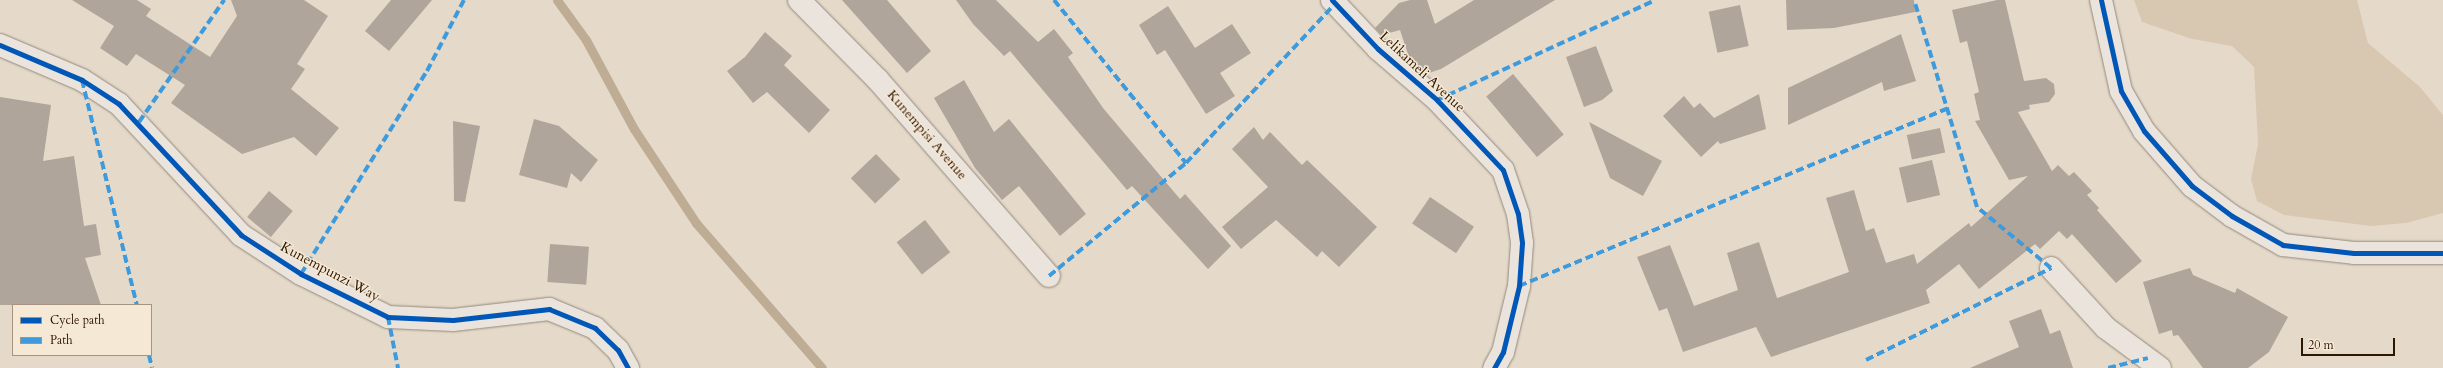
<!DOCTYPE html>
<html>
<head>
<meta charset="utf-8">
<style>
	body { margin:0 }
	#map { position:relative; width:2443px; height:368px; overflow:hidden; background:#e5d9c9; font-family:Cardo,serif }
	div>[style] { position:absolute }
	.green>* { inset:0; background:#d9c8b1 }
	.stream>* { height:9px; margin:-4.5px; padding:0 4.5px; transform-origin:4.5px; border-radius:4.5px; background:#beac94 }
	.building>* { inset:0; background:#afa59a; transform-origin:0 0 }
	.roads { filter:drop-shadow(0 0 1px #92897d) drop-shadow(0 0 1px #92897d) }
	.minor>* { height:22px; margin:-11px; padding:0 11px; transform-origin:11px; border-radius:11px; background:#eae4dc }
	.quiet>* { height:4px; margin-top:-2px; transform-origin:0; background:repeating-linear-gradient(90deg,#3d9adc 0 8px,transparent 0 12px) }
	.cycleway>* { height:5px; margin:-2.5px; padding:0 2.5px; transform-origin:2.5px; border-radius:2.5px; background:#0057b8 }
	span { translate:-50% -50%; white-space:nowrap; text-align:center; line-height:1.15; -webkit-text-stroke:3px #f5e8d5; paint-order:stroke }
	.street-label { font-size:14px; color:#2e1600 }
	.legend { position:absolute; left:12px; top:304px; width:140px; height:52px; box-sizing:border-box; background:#f5e8d5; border:1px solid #a59480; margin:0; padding:5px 7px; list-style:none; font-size:12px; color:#2e1600 }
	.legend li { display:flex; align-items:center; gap:8px; height:20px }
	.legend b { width:20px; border:1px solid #a59480 }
	.scale { position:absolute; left:2301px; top:338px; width:94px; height:18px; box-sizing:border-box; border:2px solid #2e1600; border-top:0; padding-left:5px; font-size:12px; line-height:14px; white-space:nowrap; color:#2e1600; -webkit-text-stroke:3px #f5e8d5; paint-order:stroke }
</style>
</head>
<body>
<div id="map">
	<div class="green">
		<i style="clip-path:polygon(2134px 0,2357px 0,2368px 43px,2420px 87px,2443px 115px,2443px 213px,2406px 223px,2371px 226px,2284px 215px,2257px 201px,2251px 179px,2258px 144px,2254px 67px,2232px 46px,2192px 39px,2142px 22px)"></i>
	</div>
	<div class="stream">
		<i style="left:557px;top:0;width:49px;rotate:54.1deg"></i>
		<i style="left:586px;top:40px;width:101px;rotate:61.7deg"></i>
		<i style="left:634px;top:129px;width:113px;rotate:56.6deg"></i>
		<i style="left:696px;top:223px;width:192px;rotate:49deg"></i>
	</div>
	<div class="building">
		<i style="clip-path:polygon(72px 0,137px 0,151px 9px,146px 16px,210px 57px,237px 16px,231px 0,304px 0,328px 16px,297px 64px,305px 69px,291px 89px,339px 128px,316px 156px,294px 137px,242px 154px,171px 103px,185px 85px,136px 54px,127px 66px,100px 48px,114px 26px)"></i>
		<i style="clip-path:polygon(391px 0,432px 0,389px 51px,365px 31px)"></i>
		<i style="clip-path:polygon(842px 0,887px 0,931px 51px,907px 73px)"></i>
		<i style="clip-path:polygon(956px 0,996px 0,1038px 42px,1054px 29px,1073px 53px,1068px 57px,1103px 108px,1180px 199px,1185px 194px,1231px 246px,1208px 269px,1132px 186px,1127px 190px,1010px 51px,1004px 56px,973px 24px)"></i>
		<i style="clip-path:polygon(1410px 0,1427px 0,1435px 24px,1474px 0,1555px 0,1441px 69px,1426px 74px,1410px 60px,1400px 30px,1382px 35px,1375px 28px,1399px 3px)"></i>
		<i style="clip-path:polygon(1786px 0,1914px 0,1915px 12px,1834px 28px,1787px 30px)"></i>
		<i style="clip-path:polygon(1997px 0,2005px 0,2024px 81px,2046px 78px,2054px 84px,2055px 94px,2049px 102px,2029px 105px,2030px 109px,2018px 112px,2052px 171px,2058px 165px,2069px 176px,2074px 172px,2092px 191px,2087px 195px,2099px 208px,2097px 210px,2142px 261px,2116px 283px,2072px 234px,2067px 239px,2059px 231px,2040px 249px,2035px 244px,1979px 289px,1959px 264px,1926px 290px,1930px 303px,1771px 357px,1756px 327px,1683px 352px,1667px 308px,1659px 311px,1637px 257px,1670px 245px,1694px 306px,1738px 290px,1727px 253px,1759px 242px,1777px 298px,1849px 272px,1826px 198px,1854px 190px,1866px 231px,1874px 228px,1886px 263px,1914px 254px,1917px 264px,1969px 223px,1971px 227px,2028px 176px,2009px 180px,1975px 121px,1980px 120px,1974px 94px,1979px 92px,1967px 41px,1960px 43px,1952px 10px)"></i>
		<i style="left:1740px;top:5px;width:42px;height:32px;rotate:78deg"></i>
		<i style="clip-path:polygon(1168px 6px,1195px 48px,1232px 24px,1251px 53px,1220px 73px,1235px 96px,1206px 114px,1165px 50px,1157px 55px,1139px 25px)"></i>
		<i style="clip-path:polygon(765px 32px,792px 56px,784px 65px,830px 110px,809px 133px,767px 92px,753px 103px,727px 71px,745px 57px)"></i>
		<i style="clip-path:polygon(1901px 34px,1916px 81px,1884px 91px,1882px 82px,1788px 125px,1788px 88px)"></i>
		<i style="clip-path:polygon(1596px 46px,1613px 91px,1602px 100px,1584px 107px,1566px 57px)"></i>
		<i style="left:1513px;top:74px;width:79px;height:35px;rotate:50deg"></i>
		<i style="clip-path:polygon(964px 80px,994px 132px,1009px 119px,1086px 214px,1060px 236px,1019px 186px,1002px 200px,975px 168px,934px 98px)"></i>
		<i style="clip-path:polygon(1759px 94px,1766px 129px,1720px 144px,1718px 141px,1701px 157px,1663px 116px,1684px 96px,1694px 108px,1700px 103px,1714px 118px)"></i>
		<i style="clip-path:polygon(0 97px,51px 105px,43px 161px,74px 156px,84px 226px,96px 224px,101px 255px,85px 258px,101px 305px,0 305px)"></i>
		<i style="clip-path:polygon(534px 119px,559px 126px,598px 160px,581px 182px,571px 173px,567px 188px,519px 175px)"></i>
		<i style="clip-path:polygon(453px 121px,480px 126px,465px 202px,454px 201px)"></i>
		<i style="clip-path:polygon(1589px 122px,1662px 161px,1643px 196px,1610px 178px)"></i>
		<i style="clip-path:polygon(1254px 127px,1263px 140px,1270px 132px,1302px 165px,1307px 160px,1377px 227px,1339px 267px,1322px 251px,1317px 257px,1276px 220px,1241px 249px,1222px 227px,1268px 187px,1232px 149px)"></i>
		<i style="left:1940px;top:128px;width:25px;height:34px;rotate:78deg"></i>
		<i style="left:876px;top:154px;width:35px;height:35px;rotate:46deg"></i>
		<i style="left:1932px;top:160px;width:36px;height:34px;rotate:77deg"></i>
		<i style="left:269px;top:191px;width:31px;height:34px;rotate:40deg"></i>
		<i style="left:1430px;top:197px;width:53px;height:32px;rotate:34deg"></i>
		<i style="left:925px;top:220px;width:41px;height:36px;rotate:52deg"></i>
		<i style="left:550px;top:244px;width:39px;height:38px;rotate:4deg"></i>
		<i style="clip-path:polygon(2190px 268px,2193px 275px,2235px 293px,2237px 288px,2288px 317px,2269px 352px,2248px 368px,2203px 368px,2178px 335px,2173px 336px,2172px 330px,2159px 334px,2143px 282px)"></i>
		<i style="clip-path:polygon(2041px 309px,2050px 334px,2060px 330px,2073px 368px,1970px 368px,2019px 347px,2009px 321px)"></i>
	</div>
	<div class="roads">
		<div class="minor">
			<i style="left:799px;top:0;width:112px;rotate:45.4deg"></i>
			<i style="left:878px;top:80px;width:260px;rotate:48.9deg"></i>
			<i style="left:1332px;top:0;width:67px;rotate:46.8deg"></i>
			<i style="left:1378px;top:49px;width:78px;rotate:40.8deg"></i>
			<i style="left:1437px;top:100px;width:96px;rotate:46.7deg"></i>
			<i style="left:1503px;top:170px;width:46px;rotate:71.2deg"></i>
			<i style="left:1518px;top:214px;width:29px;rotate:82deg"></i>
			<i style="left:1522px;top:243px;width:43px;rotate:94deg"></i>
			<i style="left:1519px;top:286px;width:68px;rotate:103.6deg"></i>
			<i style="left:1503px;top:352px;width:18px;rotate:119deg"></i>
			<i style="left:2101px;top:0;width:93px;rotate:77.6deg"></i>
			<i style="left:2121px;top:91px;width:46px;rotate:60.1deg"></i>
			<i style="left:2144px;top:131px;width:73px;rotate:48.9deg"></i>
			<i style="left:2192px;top:186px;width:50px;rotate:36.9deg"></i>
			<i style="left:2232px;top:216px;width:59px;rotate:29.6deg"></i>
			<i style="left:2283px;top:245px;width:71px;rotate:6.4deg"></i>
			<i style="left:2354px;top:253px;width:89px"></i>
			<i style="left:0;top:45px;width:89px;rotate:23.1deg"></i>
			<i style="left:82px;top:80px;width:44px;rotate:33deg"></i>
			<i style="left:119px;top:104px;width:179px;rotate:47deg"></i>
			<i style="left:241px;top:235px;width:72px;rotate:33deg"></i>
			<i style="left:301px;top:274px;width:97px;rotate:26.3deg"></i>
			<i style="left:388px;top:317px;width:65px;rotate:2.6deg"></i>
			<i style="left:453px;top:320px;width:97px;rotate:-6.5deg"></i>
			<i style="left:549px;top:309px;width:50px;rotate:22.4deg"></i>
			<i style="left:595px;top:328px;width:32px;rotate:44deg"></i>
			<i style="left:618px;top:350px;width:21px;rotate:61deg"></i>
			<i style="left:2051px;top:268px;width:81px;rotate:47.5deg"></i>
			<i style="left:2106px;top:328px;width:67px;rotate:36.5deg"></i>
		</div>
	</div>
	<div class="quiet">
		<i style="left:1054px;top:0;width:210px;rotate:51deg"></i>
		<i style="left:82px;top:80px;width:232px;rotate:76.3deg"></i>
		<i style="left:1437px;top:100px;width:240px;rotate:-24.6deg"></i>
		<i style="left:139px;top:122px;width:149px;rotate:-55.1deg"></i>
		<i style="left:301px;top:274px;width:239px;rotate:-58.2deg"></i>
		<i style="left:427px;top:71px;width:80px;rotate:-62.5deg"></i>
		<i style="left:1049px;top:276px;width:178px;rotate:-39.5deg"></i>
		<i style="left:1186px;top:163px;width:216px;rotate:-46.9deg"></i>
		<i style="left:1519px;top:286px;width:464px;rotate:-22.5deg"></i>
		<i style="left:388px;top:317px;width:52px;rotate:78.9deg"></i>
		<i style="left:149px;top:355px;width:13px;rotate:77deg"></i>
		<i style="left:1866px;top:360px;width:207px;rotate:-26.4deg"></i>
		<i style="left:2051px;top:268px;width:96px;rotate:-140.5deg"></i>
		<i style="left:1977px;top:207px;width:216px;rotate:-106.9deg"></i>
		<i style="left:2108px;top:368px;width:41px;rotate:-14deg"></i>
	</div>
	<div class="cycleway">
		<i style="left:1332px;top:0;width:67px;rotate:46.8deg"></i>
		<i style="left:1378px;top:49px;width:78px;rotate:40.8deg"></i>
		<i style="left:1437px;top:100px;width:96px;rotate:46.7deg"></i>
		<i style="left:1503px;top:170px;width:46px;rotate:71.2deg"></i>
		<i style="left:1518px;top:214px;width:29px;rotate:82deg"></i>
		<i style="left:1522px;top:243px;width:43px;rotate:94deg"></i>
		<i style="left:1519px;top:286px;width:68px;rotate:103.6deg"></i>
		<i style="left:1503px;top:352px;width:18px;rotate:119deg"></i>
		<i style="left:2101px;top:0;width:93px;rotate:77.6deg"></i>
		<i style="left:2121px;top:91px;width:46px;rotate:60.1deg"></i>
		<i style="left:2144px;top:131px;width:73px;rotate:48.9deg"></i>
		<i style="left:2192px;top:186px;width:50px;rotate:36.9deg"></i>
		<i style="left:2232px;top:216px;width:59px;rotate:29.6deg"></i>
		<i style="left:2283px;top:245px;width:71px;rotate:6.4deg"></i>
		<i style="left:2354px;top:253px;width:89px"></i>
		<i style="left:0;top:45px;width:89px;rotate:23.1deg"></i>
		<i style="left:82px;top:80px;width:44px;rotate:33deg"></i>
		<i style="left:119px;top:104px;width:179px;rotate:47deg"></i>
		<i style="left:241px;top:235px;width:72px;rotate:33deg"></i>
		<i style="left:301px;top:274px;width:97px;rotate:26.3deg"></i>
		<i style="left:388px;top:317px;width:65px;rotate:2.6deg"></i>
		<i style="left:453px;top:320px;width:97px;rotate:-6.5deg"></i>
		<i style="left:549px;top:309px;width:50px;rotate:22.4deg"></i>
		<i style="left:595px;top:328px;width:32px;rotate:44deg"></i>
		<i style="left:618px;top:350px;width:21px;rotate:61deg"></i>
	</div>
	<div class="street-label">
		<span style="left:1422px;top:72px;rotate:43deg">Lelikameli Avenue</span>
		<span style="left:927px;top:135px;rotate:49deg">Kunempisi Avenue</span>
		<span style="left:330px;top:272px;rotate:28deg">Kunempunzi Way</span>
	</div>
	<ul class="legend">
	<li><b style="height:5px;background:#0057b8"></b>Cycle path</li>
	<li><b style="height:5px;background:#3d9adc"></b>Path</li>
	</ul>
	<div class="scale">20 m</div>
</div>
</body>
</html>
